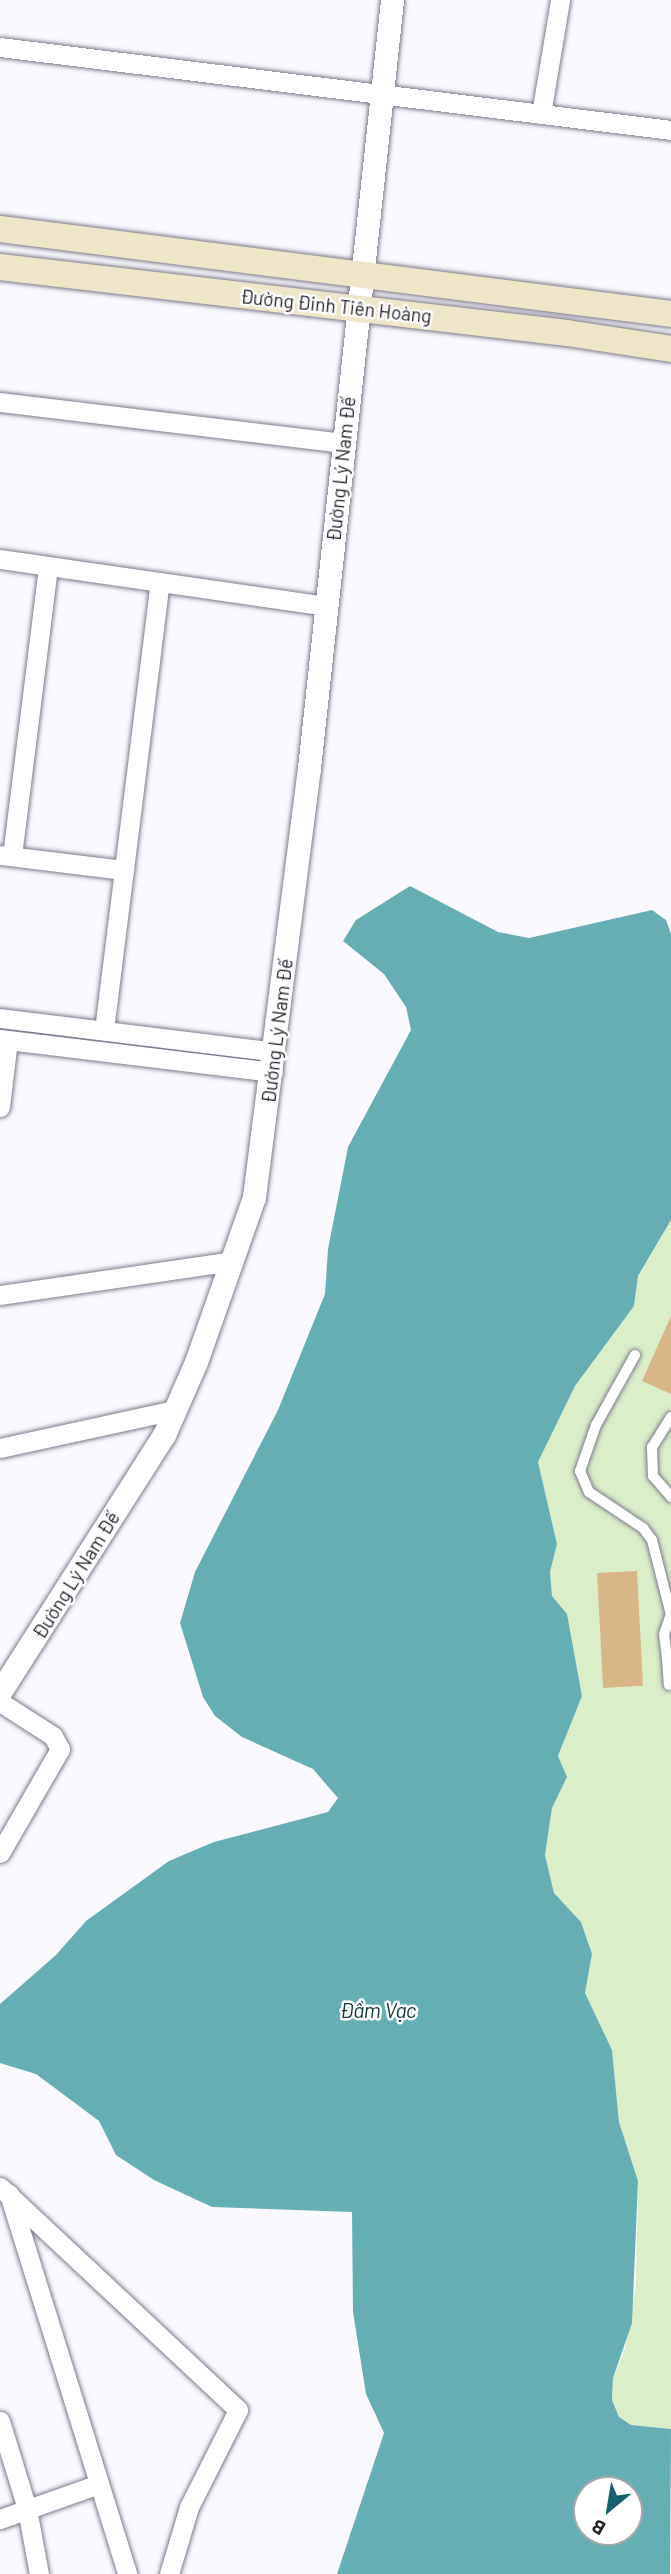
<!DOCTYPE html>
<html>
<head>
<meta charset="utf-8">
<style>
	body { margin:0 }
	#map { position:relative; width:671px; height:2574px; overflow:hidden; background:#faf9fe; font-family:Barlow,sans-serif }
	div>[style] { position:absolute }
	.green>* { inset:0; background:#daefc8 }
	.water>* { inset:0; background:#65afb4 }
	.building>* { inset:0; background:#d9b687; transform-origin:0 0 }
	.roads { filter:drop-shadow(0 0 2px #7d7a8c) drop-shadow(0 0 2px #7d7a8c) }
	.service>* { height:10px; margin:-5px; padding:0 5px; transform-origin:5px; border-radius:5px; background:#fff }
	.minor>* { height:19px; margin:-9.5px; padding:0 9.5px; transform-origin:9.5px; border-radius:9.5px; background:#fff }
	.tertiary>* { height:23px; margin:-11.5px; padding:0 11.5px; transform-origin:11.5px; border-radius:11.5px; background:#fff }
	.secondary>* { height:26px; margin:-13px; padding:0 13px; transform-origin:13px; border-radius:13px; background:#efe6c7 }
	span { translate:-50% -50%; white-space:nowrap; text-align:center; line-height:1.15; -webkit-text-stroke:5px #fff; paint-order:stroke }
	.street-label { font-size:19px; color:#232229 }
	.water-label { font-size:21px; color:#13383a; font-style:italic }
	.north { position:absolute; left:573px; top:2476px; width:70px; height:70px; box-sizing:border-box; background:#fff; border:2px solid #a7a7a9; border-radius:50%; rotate:210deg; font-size:19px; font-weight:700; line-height:28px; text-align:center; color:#232229 }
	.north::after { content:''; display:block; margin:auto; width:24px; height:32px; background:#15616d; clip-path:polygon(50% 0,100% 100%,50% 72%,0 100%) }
</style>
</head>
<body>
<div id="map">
	<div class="green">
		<i style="clip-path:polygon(671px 1220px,671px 2429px,631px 2425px,619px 2417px,612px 2400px,613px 2378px,625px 2349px,636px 2286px,638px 2181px,619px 2122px,612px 2050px,585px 1993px,592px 1954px,581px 1922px,554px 1893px,545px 1855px,552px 1808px,567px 1777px,558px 1757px,582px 1696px,567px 1614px,552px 1596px,550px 1572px,557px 1544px,538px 1462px,575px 1386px,634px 1306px,638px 1277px)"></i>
	</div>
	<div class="water">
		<i style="clip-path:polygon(evenodd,410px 886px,498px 932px,529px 938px,652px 910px,666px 920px,671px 934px,671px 1220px,638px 1276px,634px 1306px,575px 1386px,538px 1462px,557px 1544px,550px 1572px,552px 1596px,567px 1614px,582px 1696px,558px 1756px,567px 1777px,552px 1808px,545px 1855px,554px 1893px,581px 1922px,592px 1954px,585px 1993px,612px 2050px,619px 2122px,638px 2181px,632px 2323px,613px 2378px,612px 2400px,619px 2417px,631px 2425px,671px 2429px,670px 2574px,337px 2574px,384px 2433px,366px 2394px,353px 2312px,352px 2212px,212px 2207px,154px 2180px,116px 2155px,99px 2121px,36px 2074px,0 2063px,0 2004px,56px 1955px,86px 1921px,169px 1861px,214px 1842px,328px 1812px,338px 1798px,313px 1769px,242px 1737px,215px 1716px,203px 1697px,180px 1623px,195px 1572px,278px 1410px,325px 1294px,328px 1249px,348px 1147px,411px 1030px,406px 1007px,384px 974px,343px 941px,356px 920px,410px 886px,587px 2490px,629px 2490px,629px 2532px,587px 2532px,587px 2490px)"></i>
	</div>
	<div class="building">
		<i style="clip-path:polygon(671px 1316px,671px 1394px,642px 1381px)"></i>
		<i style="left:637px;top:1571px;width:115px;height:40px;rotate:87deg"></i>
	</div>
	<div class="roads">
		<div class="service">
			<i style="left:635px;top:1355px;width:80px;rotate:119.1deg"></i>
			<i style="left:596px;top:1425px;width:49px;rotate:109.2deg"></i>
			<i style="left:580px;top:1471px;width:23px;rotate:67deg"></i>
			<i style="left:589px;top:1492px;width:65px;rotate:33.7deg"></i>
			<i style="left:643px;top:1528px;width:15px;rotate:53deg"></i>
			<i style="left:652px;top:1540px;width:77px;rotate:75.8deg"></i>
			<i style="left:671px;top:1417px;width:36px;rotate:122deg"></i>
			<i style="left:652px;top:1447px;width:29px;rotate:88deg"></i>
			<i style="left:653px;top:1476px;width:28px;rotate:49deg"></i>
			<i style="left:671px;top:1614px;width:21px;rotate:109deg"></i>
			<i style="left:664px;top:1634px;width:25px;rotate:83deg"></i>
			<i style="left:667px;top:1659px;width:4px"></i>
			<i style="left:667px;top:1659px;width:26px;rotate:86deg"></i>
		</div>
		<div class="minor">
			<i style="left:0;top:47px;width:676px;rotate:7.05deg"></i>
			<i style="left:541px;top:114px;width:116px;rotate:-80.5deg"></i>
			<i style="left:0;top:402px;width:347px;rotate:6.8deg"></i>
			<i style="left:0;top:559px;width:330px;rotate:8.2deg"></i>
			<i style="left:1px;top:855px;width:124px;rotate:7deg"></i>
			<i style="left:12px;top:856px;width:291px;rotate:-82.9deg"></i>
			<i style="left:0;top:1018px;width:277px;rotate:7deg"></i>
			<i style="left:104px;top:1030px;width:451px;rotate:-82.9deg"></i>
			<i style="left:0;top:1039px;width:275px;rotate:6.9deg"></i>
			<i style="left:0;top:1107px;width:67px;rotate:-83.2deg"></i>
			<i style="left:0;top:1295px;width:234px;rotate:-8.3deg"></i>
			<i style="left:0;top:1448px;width:179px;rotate:-12.3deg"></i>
			<i style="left:0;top:1702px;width:63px;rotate:32.7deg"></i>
			<i style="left:53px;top:1736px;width:15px;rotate:62deg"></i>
			<i style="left:60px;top:1749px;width:120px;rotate:120deg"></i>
			<i style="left:0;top:2187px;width:326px;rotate:43.1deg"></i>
			<i style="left:238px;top:2410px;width:109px;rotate:116.8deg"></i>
			<i style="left:189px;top:2507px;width:70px;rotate:106.6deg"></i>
			<i style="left:9px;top:2194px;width:398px;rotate:72.7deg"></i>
			<i style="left:0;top:2421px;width:92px;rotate:72.9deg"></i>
			<i style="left:27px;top:2509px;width:66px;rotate:79.5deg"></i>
			<i style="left:0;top:2519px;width:105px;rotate:-19.5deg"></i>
		</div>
		<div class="tertiary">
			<i style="left:0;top:1692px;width:305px;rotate:-57.5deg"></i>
			<i style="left:164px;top:1435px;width:80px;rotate:-66.3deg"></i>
			<i style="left:196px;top:1362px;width:175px;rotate:-70.6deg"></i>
			<i style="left:254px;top:1197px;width:433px;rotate:-82.7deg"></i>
			<i style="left:309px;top:768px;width:772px;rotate:-83.83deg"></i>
		</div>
		<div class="secondary">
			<i style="left:0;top:229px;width:676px;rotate:7.22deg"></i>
			<i style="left:0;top:267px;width:571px;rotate:6.64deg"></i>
			<i style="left:567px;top:333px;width:105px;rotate:8.7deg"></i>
		</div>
	</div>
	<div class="street-label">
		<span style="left:336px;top:306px;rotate:6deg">Đường Đinh Tiên Hoàng</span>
		<span style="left:341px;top:469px;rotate:-84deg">Đường Lý Nam Đế</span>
		<span style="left:277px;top:1031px;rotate:-83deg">Đường Lý Nam Đế</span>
		<span style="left:76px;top:1575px;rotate:-58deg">Đường Lý Nam Đế</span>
	</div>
	<div class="water-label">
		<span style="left:378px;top:2010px">Đầm Vạc</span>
	</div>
	<div class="north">B</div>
</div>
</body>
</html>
